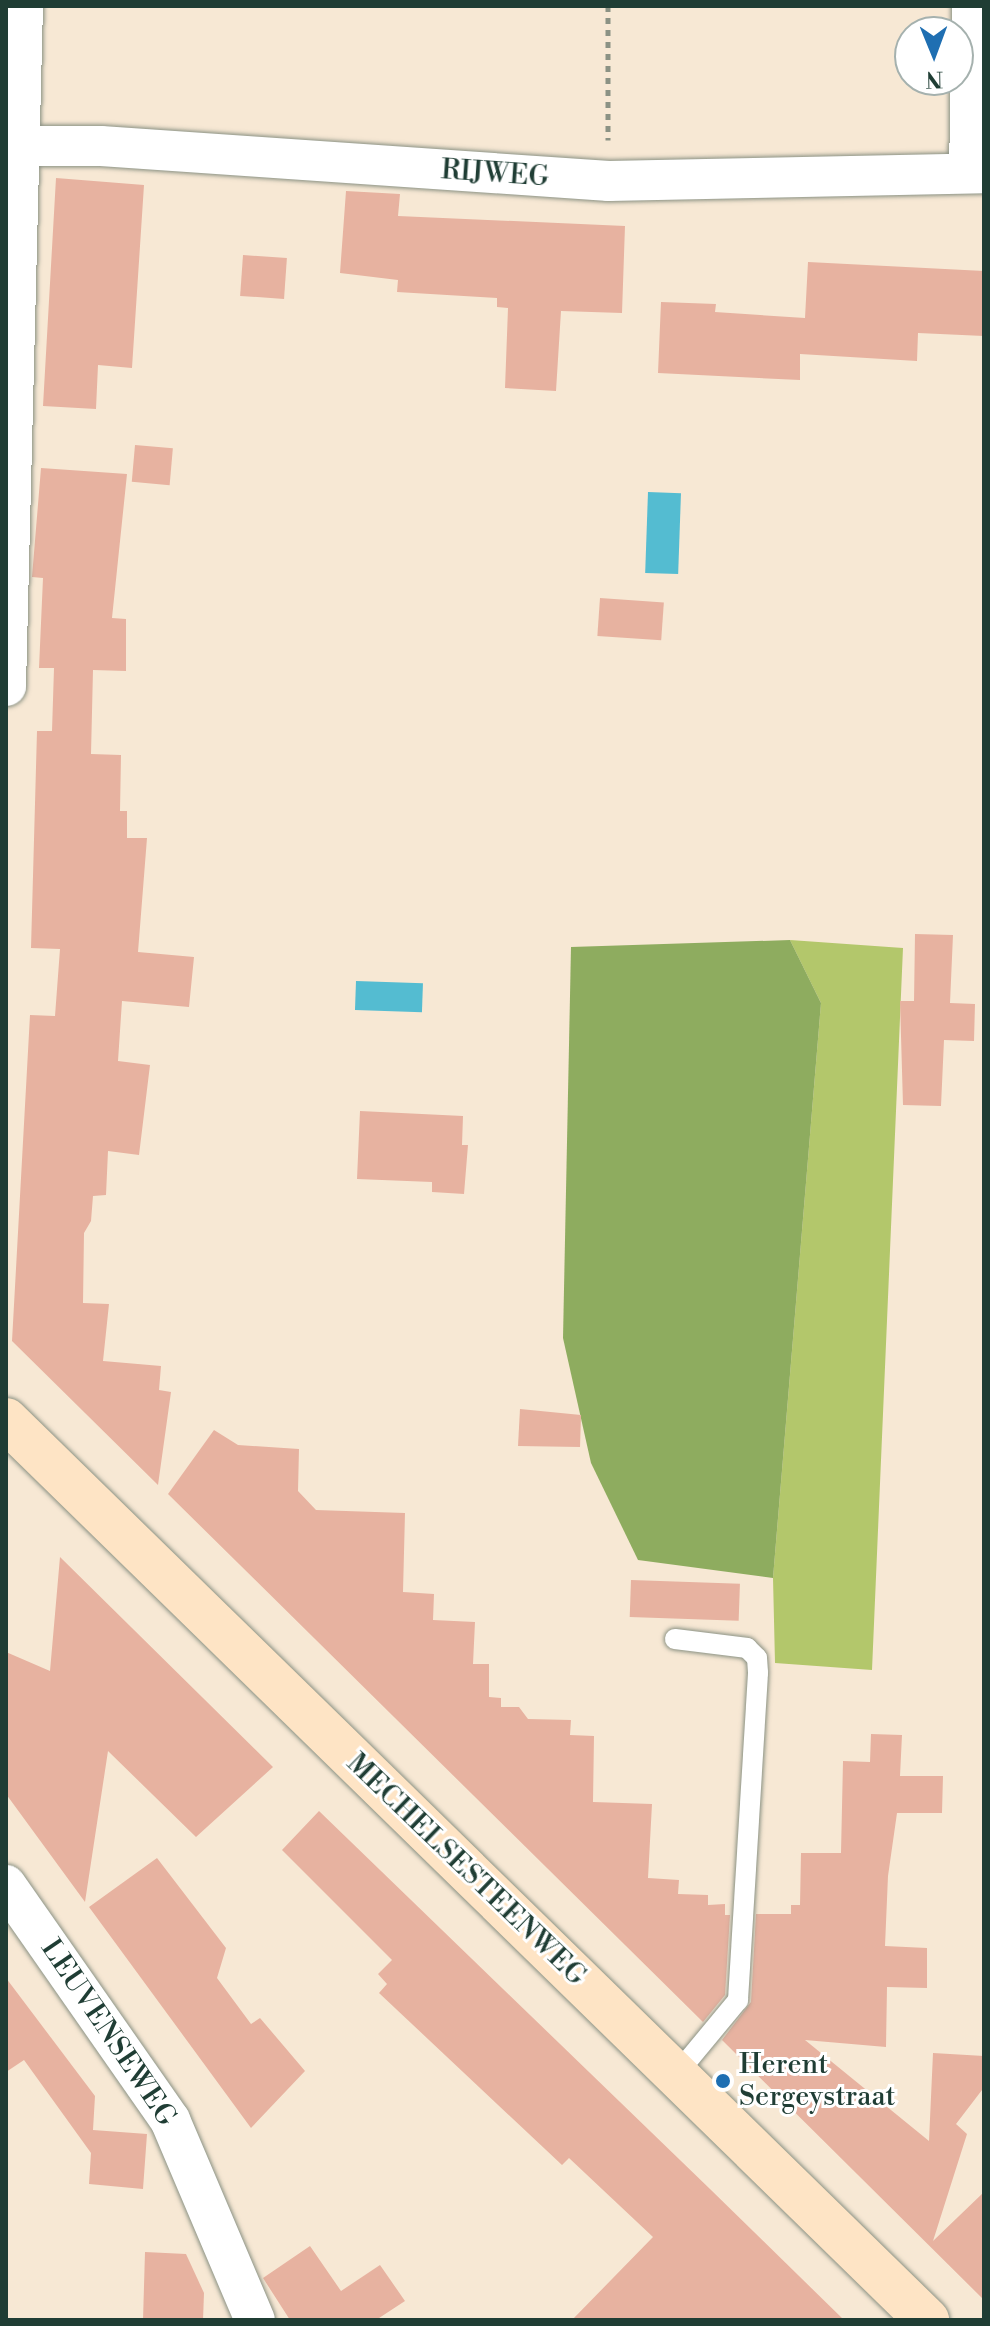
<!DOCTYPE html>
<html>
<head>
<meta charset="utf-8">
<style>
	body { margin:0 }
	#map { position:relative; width:990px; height:2326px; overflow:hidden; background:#f7e8d4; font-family:"Libre Bodoni",serif }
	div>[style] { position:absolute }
	.green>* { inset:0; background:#b3c76b }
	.forest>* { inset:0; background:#8eac5f }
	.water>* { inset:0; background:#54bcd1; transform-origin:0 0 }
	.building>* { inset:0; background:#e7b2a0; transform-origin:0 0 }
	.path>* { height:5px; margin-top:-2.5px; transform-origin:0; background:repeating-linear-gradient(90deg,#8b9284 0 6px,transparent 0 12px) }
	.roads { filter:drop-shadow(0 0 2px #8b9284) drop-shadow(0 0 2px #8b9284) }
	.lane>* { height:20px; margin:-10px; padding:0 10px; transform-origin:10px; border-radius:10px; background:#fff }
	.street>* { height:40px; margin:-20px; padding:0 20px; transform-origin:20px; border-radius:20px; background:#fff }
	.secondary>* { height:44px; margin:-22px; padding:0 22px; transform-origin:22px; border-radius:22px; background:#fee4c5 }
	.dots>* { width:22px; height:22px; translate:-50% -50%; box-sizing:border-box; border:4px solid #fff; border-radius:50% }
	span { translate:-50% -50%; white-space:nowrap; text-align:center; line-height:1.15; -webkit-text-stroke:6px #fff; paint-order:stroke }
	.street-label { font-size:28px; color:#1f3d34 }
	.poi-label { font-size:28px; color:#1f3d34 }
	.left { translate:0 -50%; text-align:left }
	.frame { position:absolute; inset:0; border:8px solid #1f3d34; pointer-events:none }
	.north { position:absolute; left:894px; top:16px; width:80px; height:80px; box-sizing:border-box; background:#fff; border:2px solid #a5b1ae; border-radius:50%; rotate:179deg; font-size:22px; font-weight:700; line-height:32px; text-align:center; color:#1f3d34 }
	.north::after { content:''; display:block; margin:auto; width:28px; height:36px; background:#1f6fb2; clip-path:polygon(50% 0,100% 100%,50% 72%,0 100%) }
</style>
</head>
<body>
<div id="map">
	<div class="green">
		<i style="clip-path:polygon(790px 940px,903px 948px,872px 1670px,775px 1663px,773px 1578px,821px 1003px)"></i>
	</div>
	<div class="forest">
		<i style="clip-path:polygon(790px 940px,821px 1003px,773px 1578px,638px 1560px,591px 1463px,563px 1338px,571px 947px)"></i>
	</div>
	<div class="water">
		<i style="left:648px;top:492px;width:33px;height:81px;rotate:2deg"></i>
		<i style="left:356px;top:981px;width:67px;height:29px;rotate:2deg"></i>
	</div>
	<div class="building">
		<i style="clip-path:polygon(56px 178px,144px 185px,132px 368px,98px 365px,96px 409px,43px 406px)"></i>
		<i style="clip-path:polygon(346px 191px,400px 194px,398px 216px,625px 226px,622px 313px,561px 311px,556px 391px,505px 388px,508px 308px,497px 307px,497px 298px,397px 292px,398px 280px,340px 273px)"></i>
		<i style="left:243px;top:255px;width:44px;height:41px;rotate:4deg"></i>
		<i style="clip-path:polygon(808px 262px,984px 271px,984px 336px,918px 333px,917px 361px,800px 354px,800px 380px,658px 373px,661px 302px,716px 304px,715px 312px,805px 318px)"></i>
		<i style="left:135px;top:445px;width:38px;height:37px;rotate:5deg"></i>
		<i style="clip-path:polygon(41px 468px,127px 474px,112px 618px,126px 619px,126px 671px,93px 670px,91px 754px,121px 755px,120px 811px,127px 811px,127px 838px,147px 838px,138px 952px,194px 957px,189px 1007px,122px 1001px,118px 1061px,150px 1065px,139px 1155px,108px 1151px,106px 1195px,93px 1196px,91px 1221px,84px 1233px,83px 1303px,109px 1304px,103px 1361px,161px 1366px,159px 1390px,171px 1392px,158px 1485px,12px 1341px,30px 1015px,55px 1016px,60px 949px,31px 948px,37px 731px,52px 731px,54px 668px,39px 668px,43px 578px,32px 577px)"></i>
		<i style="left:600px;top:598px;width:64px;height:38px;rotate:4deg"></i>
		<i style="clip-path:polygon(915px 934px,953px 935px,950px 1003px,975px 1004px,974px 1041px,944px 1040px,941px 1106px,903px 1105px,900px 1001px,914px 1001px)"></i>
		<i style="clip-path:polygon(360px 1111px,463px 1116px,462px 1145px,468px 1145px,464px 1194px,432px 1192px,432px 1182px,357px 1179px)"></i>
		<i style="clip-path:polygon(520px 1409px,581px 1415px,580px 1447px,518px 1446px)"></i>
		<i style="clip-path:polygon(214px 1430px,238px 1445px,299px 1449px,298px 1491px,316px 1510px,405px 1513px,403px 1592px,434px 1594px,433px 1620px,475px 1622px,473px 1664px,489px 1664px,489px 1697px,501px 1698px,501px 1707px,519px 1707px,528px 1719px,571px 1720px,570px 1735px,594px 1736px,593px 1802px,652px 1804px,648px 1878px,679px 1880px,678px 1894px,708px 1895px,708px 1905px,725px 1904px,725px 1915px,730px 1915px,725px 1995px,703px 2022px,168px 1494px)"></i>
		<i style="clip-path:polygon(60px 1557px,273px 1767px,196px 1837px,108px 1751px,85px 1902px,6px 1794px,6px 1652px,50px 1671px)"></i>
		<i style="left:631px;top:1580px;width:109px;height:37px;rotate:2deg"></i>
		<i style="clip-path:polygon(871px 1734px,902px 1735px,900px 1776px,943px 1776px,942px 1813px,897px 1813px,888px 1876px,885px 1946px,927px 1948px,927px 1988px,887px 1987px,886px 2047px,805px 2040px,929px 2141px,933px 2053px,984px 2056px,982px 2090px,956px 2124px,967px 2134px,933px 2241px,984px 2192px,984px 2300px,722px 2040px,751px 2002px,756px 1914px,791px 1914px,791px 1905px,800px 1905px,801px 1853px,841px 1853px,843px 1761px,870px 1762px)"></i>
		<i style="clip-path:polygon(319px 1811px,710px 2189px,844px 2320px,572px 2320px,653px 2237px,569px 2158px,562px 2165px,379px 1993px,387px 1984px,378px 1974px,392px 1960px,282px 1850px)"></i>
		<i style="clip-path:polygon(157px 1858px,226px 1948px,217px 1978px,251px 2024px,260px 2018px,305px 2071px,251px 2128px,89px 1907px)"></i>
		<i style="clip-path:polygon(6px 1978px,95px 2096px,93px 2130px,147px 2134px,143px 2189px,89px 2184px,92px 2137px,91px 2153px,24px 2060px,6px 2072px)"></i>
		<i style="clip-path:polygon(310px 2246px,341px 2291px,380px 2265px,405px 2301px,376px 2320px,290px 2320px,263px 2278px)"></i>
		<i style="clip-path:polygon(145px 2252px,186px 2254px,204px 2293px,203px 2320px,143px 2320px)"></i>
	</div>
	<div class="path">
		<i style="left:608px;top:6px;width:134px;rotate:90deg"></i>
	</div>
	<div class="roads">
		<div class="lane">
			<i style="left:675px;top:1639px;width:73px;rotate:7.1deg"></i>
			<i style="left:747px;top:1648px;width:14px;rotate:45deg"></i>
			<i style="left:757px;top:1658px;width:15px;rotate:86deg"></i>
			<i style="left:758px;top:1673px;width:328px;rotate:93.5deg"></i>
			<i style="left:738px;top:2000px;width:97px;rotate:129.6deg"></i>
		</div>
		<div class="street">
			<i style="left:6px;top:146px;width:95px"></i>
			<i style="left:101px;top:146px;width:509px;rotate:3.94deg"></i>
			<i style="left:609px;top:181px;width:375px;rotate:-1.2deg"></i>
			<i style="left:969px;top:173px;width:167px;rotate:-89deg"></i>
			<i style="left:6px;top:686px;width:680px;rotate:-88.57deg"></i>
			<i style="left:6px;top:1885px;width:287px;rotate:55.1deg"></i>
			<i style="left:170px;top:2120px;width:217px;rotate:67deg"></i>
		</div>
		<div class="secondary">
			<i style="left:6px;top:1420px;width:1288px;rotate:44.34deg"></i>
		</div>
	</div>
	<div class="dots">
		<i style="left:723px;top:2081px;background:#1f6fb2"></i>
	</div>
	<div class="street-label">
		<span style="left:495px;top:174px;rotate:4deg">RIJWEG</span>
		<span style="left:466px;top:1870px;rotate:44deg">MECHELSESTEENWEG</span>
		<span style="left:108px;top:2033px;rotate:56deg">LEUVENSEWEG</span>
	</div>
	<div class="poi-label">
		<span class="left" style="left:739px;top:2081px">Herent<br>Sergeystraat</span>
	</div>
	<div class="frame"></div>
	<div class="north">N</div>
</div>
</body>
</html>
